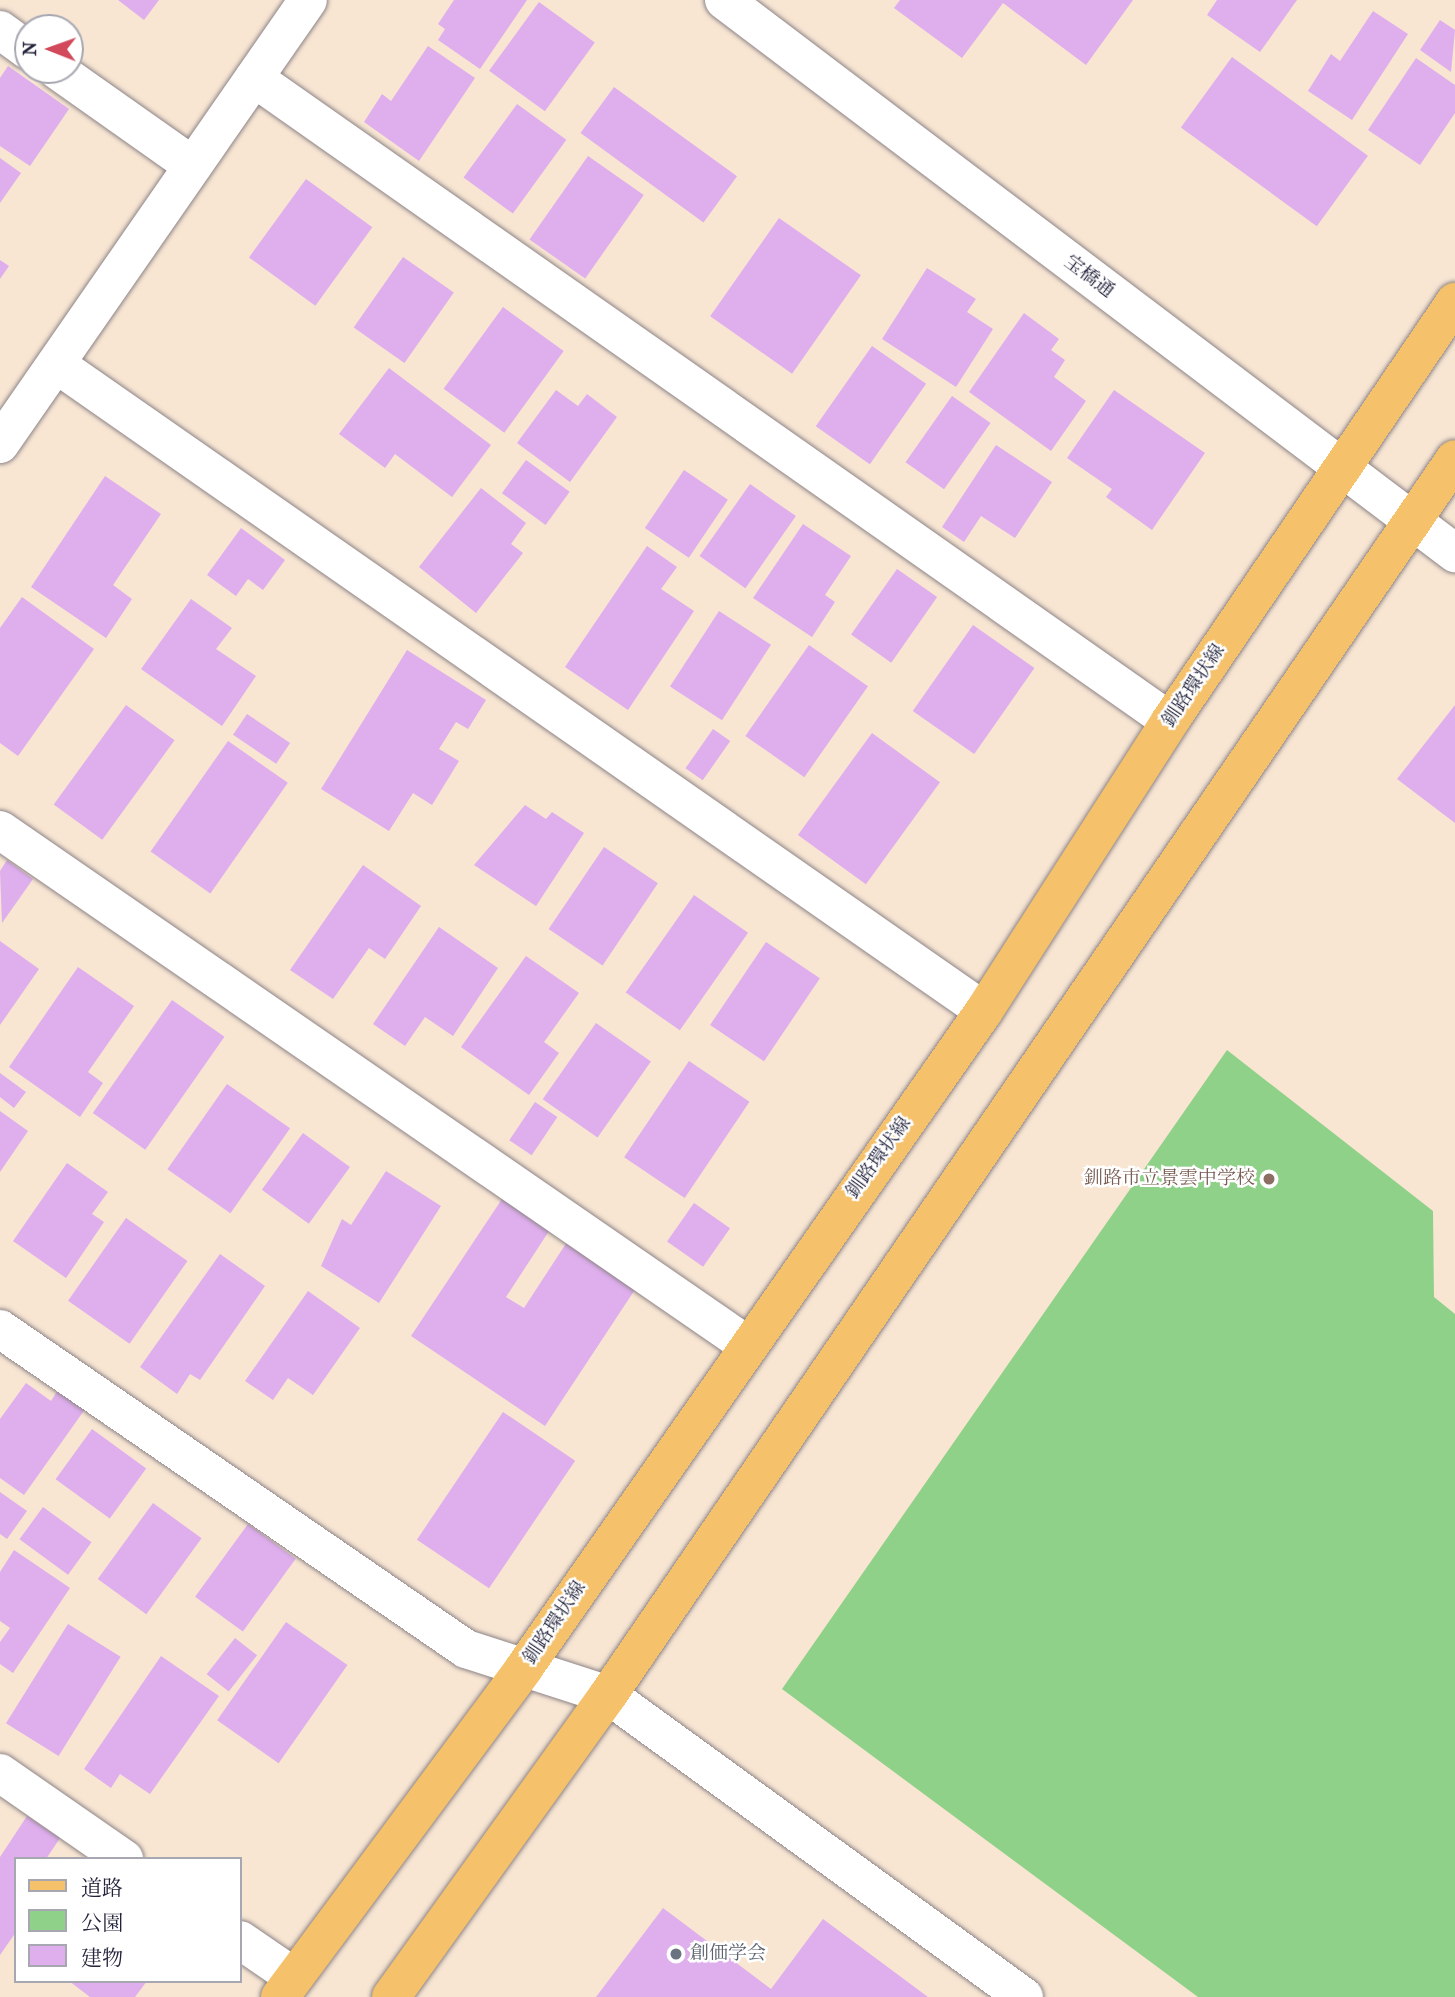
<!DOCTYPE html>
<html>
<head>
<meta charset="utf-8">
<style>
	body { margin:0 }
	#map { position:relative; width:1455px; height:1997px; overflow:hidden; background:#f8e6d3; font-family:"IM FELL French Canon","Noto Serif JP",serif }
	div>[style] { position:absolute }
	.green>* { inset:0; background:#90d189 }
	.building>* { inset:0; background:#deaeed; transform-origin:0 0 }
	.roads { filter:drop-shadow(0 0 2px #8d8487) drop-shadow(0 0 2px #8d8487) }
	.minor>* { height:38px; margin:-19px; padding:0 19px; transform-origin:19px; border-radius:19px; background:#fff }
	.tertiary>* { height:38px; margin:-19px; padding:0 19px; transform-origin:19px; border-radius:19px; background:#fff }
	.primary>* { height:38px; margin:-19px; padding:0 19px; transform-origin:19px; border-radius:19px; background:#f5c16b }
	.dots>* { width:19px; height:19px; translate:-50% -50%; box-sizing:border-box; border:4px solid #fff; border-radius:50% }
	span { translate:-50% -50%; white-space:nowrap; text-align:center; line-height:1.15; -webkit-text-stroke:5px #fff; paint-order:stroke }
	.street-label { font-size:19px; color:#22223b }
	.education-label { font-size:19px; color:#785e54 }
	.right { translate:-100% -50%; text-align:right }
	.worship-label { font-size:19px; color:#5b616d }
	.left { translate:0 -50%; text-align:left }
	.legend { position:absolute; left:14px; top:1857px; width:228px; height:126px; box-sizing:border-box; background:#fff; border:2px solid #a7a7b1; margin:0; padding:9px 12px; list-style:none; font-size:21px; color:#22223b }
	.legend li { display:flex; align-items:center; gap:14px; height:35px }
	.legend b { width:35px; border:2px solid #a7a7b1 }
	.north { position:absolute; left:14px; top:14px; width:70px; height:70px; box-sizing:border-box; background:#fff; border:2px solid #a7a7b1; border-radius:50%; rotate:271deg; font-size:19px; font-weight:700; line-height:28px; text-align:center; color:#22223b }
	.north::after { content:''; display:block; margin:auto; width:24px; height:32px; background:#d1495b; clip-path:polygon(50% 0,100% 100%,50% 72%,0 100%) }
</style>
</head>
<body>
<div id="map">
	<div class="green">
		<i style="clip-path:polygon(1227px 1050px,1433px 1211px,1434px 1297px,1455px 1314px,1455px 1997px,1198px 1997px,782px 1689px)"></i>
	</div>
	<div class="building">
		<i style="clip-path:polygon(118px 0,159px 0,144px 20px)"></i>
		<i style="clip-path:polygon(454px 0,527px 0,480px 69px,438px 40px,445px 29px,438px 24px)"></i>
		<i style="clip-path:polygon(900px 0,1133px 0,1086px 65px,1003px 3px,962px 58px,894px 8px)"></i>
		<i style="clip-path:polygon(1217px 0,1297px 0,1260px 52px,1207px 15px)"></i>
		<i style="left:539px;top:2px;width:69px;height:85px;rotate:36deg"></i>
		<i style="clip-path:polygon(1373px 11px,1408px 34px,1352px 120px,1308px 91px,1331px 54px,1340px 61px)"></i>
		<i style="clip-path:polygon(1440px 20px,1455px 30px,1451px 72px,1420px 50px)"></i>
		<i style="clip-path:polygon(428px 46px,475px 78px,419px 161px,364px 122px,382px 94px,391px 101px)"></i>
		<i style="left:1232px;top:57px;width:168px;height:87px;rotate:36deg"></i>
		<i style="clip-path:polygon(1416px 58px,1455px 85px,1455px 113px,1420px 165px,1368px 130px)"></i>
		<i style="clip-path:polygon(8px 66px,69px 109px,30px 166px,0 146px,0 78px)"></i>
		<i style="left:614px;top:87px;width:152px;height:57px;rotate:36deg"></i>
		<i style="left:517px;top:104px;width:61px;height:91px;rotate:36deg"></i>
		<i style="left:588px;top:156px;width:68px;height:102px;rotate:35deg"></i>
		<i style="clip-path:polygon(0 158px,21px 173px,0 203px)"></i>
		<i style="left:306px;top:179px;width:82px;height:97px;rotate:36deg"></i>
		<i style="left:779px;top:218px;width:100px;height:120px;rotate:35deg"></i>
		<i style="left:403px;top:257px;width:62px;height:86px;rotate:35deg"></i>
		<i style="clip-path:polygon(0 260px,9px 266px,0 279px)"></i>
		<i style="clip-path:polygon(927px 268px,976px 299px,967px 312px,993px 329px,956px 387px,882px 339px)"></i>
		<i style="left:503px;top:307px;width:75px;height:101px;rotate:36deg"></i>
		<i style="clip-path:polygon(1024px 313px,1059px 339px,1051px 350px,1065px 360px,1054px 377px,1086px 401px,1051px 451px,969px 392px)"></i>
		<i style="left:872px;top:346px;width:66px;height:98px;rotate:35deg"></i>
		<i style="clip-path:polygon(389px 368px,491px 445px,452px 497px,395px 454px,385px 468px,339px 434px)"></i>
		<i style="clip-path:polygon(556px 390px,578px 406px,587px 394px,617px 417px,570px 482px,517px 443px)"></i>
		<i style="clip-path:polygon(1114px 390px,1205px 453px,1152px 530px,1106px 497px,1112px 489px,1067px 458px)"></i>
		<i style="left:952px;top:396px;width:47px;height:81px;rotate:35deg"></i>
		<i style="clip-path:polygon(996px 445px,1052px 482px,1015px 538px,981px 516px,964px 542px,942px 527px)"></i>
		<i style="left:526px;top:460px;width:54px;height:41px;rotate:36deg"></i>
		<i style="left:684px;top:470px;width:53px;height:70px;rotate:34deg"></i>
		<i style="clip-path:polygon(105px 476px,161px 514px,113px 585px,132px 599px,106px 638px,31px 587px)"></i>
		<i style="left:750px;top:484px;width:56px;height:88px;rotate:35deg"></i>
		<i style="clip-path:polygon(481px 488px,526px 523px,511px 544px,523px 553px,476px 613px,419px 567px)"></i>
		<i style="clip-path:polygon(803px 524px,851px 556px,825px 595px,835px 602px,812px 637px,753px 598px)"></i>
		<i style="clip-path:polygon(241px 528px,285px 560px,263px 590px,248px 579px,236px 596px,207px 575px)"></i>
		<i style="clip-path:polygon(647px 546px,677px 567px,661px 589px,694px 611px,628px 710px,565px 667px)"></i>
		<i style="left:897px;top:569px;width:49px;height:80px;rotate:35deg"></i>
		<i style="clip-path:polygon(22px 597px,94px 649px,18px 756px,0 743px,0 628px)"></i>
		<i style="clip-path:polygon(191px 599px,232px 628px,216px 649px,256px 676px,222px 726px,141px 669px)"></i>
		<i style="left:719px;top:611px;width:62px;height:90px;rotate:33deg"></i>
		<i style="left:973px;top:625px;width:75px;height:105px;rotate:35deg"></i>
		<i style="left:809px;top:645px;width:72px;height:111px;rotate:35deg"></i>
		<i style="clip-path:polygon(407px 650px,486px 700px,468px 729px,456px 722px,439px 749px,459px 761px,432px 805px,413px 793px,389px 831px,321px 789px)"></i>
		<i style="left:126px;top:705px;width:60px;height:123px;rotate:36deg"></i>
		<i style="clip-path:polygon(1455px 705px,1455px 823px,1397px 779px)"></i>
		<i style="left:247px;top:714px;width:52px;height:25px;rotate:34deg"></i>
		<i style="left:713px;top:729px;width:21px;height:48px;rotate:35deg"></i>
		<i style="left:872px;top:733px;width:84px;height:126px;rotate:36deg"></i>
		<i style="left:228px;top:741px;width:73px;height:135px;rotate:35deg"></i>
		<i style="clip-path:polygon(525px 805px,546px 819px,552px 812px,584px 833px,536px 906px,474px 865px)"></i>
		<i style="left:604px;top:847px;width:65px;height:99px;rotate:34deg"></i>
		<i style="clip-path:polygon(7px 860px,33px 879px,2px 923px,0 871px)"></i>
		<i style="clip-path:polygon(363px 865px,421px 906px,385px 959px,369px 948px,333px 999px,290px 970px)"></i>
		<i style="left:694px;top:895px;width:66px;height:119px;rotate:35deg"></i>
		<i style="clip-path:polygon(439px 927px,498px 968px,453px 1036px,425px 1017px,405px 1046px,373px 1024px)"></i>
		<i style="clip-path:polygon(0 941px,39px 969px,0 1025px)"></i>
		<i style="left:766px;top:942px;width:65px;height:100px;rotate:34deg"></i>
		<i style="clip-path:polygon(526px 956px,579px 993px,544px 1042px,559px 1053px,529px 1095px,461px 1047px)"></i>
		<i style="clip-path:polygon(78px 967px,134px 1006px,88px 1072px,103px 1083px,80px 1117px,9px 1067px)"></i>
		<i style="left:172px;top:1000px;width:64px;height:138px;rotate:35deg"></i>
		<i style="left:596px;top:1023px;width:67px;height:93px;rotate:35deg"></i>
		<i style="left:689px;top:1061px;width:73px;height:116px;rotate:34deg"></i>
		<i style="clip-path:polygon(0 1073px,26px 1092px,14px 1108px,0 1097px)"></i>
		<i style="left:227px;top:1084px;width:77px;height:104px;rotate:35deg"></i>
		<i style="left:535px;top:1102px;width:27px;height:46px;rotate:34deg"></i>
		<i style="clip-path:polygon(0 1111px,28px 1131px,0 1172px)"></i>
		<i style="left:303px;top:1133px;width:58px;height:70px;rotate:36deg"></i>
		<i style="clip-path:polygon(67px 1163px,108px 1192px,92px 1214px,104px 1222px,66px 1278px,13px 1241px)"></i>
		<i style="clip-path:polygon(386px 1171px,441px 1206px,379px 1303px,321px 1266px,342px 1219px,351px 1225px)"></i>
		<i style="clip-path:polygon(504px 1196px,551px 1228px,506px 1297px,524px 1308px,567px 1242px,636px 1288px,545px 1426px,411px 1336px)"></i>
		<i style="left:694px;top:1203px;width:44px;height:47px;rotate:35deg"></i>
		<i style="left:126px;top:1218px;width:75px;height:101px;rotate:35deg"></i>
		<i style="clip-path:polygon(220px 1254px,265px 1286px,200px 1380px,190px 1374px,177px 1394px,140px 1367px)"></i>
		<i style="clip-path:polygon(308px 1291px,360px 1328px,313px 1395px,288px 1378px,273px 1400px,245px 1381px)"></i>
		<i style="clip-path:polygon(26px 1383px,51px 1401px,61px 1385px,88px 1405px,24px 1495px,0 1478px,0 1419px)"></i>
		<i style="left:503px;top:1412px;width:87px;height:154px;rotate:34deg"></i>
		<i style="left:92px;top:1429px;width:67px;height:62px;rotate:36deg"></i>
		<i style="clip-path:polygon(0 1492px,27px 1511px,7px 1539px,0 1534px)"></i>
		<i style="left:153px;top:1503px;width:60px;height:94px;rotate:36deg"></i>
		<i style="left:43px;top:1507px;width:60px;height:40px;rotate:36deg"></i>
		<i style="left:248px;top:1524px;width:59px;height:90px;rotate:36deg"></i>
		<i style="clip-path:polygon(14px 1550px,70px 1588px,13px 1673px,0 1664px,0 1642px,10px 1628px,0 1621px,0 1572px)"></i>
		<i style="left:286px;top:1622px;width:75px;height:120px;rotate:35deg"></i>
		<i style="left:68px;top:1624px;width:62px;height:117px;rotate:32deg"></i>
		<i style="left:235px;top:1638px;width:28px;height:46px;rotate:38deg"></i>
		<i style="clip-path:polygon(161px 1656px,219px 1696px,150px 1794px,120px 1774px,111px 1788px,84px 1769px)"></i>
		<i style="clip-path:polygon(27px 1816px,60px 1838px,46px 1859px,16px 1859px,16px 1932px,0 1955px,0 1857px)"></i>
		<i style="clip-path:polygon(663px 1908px,771px 1989px,823px 1919px,928px 1997px,596px 1997px)"></i>
		<i style="clip-path:polygon(69px 1981px,147px 1981px,135px 1997px,90px 1997px)"></i>
	</div>
	<div class="roads">
		<div class="minor">
			<i style="left:0;top:30px;width:34px;rotate:36deg"></i>
			<i style="left:57px;top:70px;width:166px;rotate:35.2deg"></i>
			<i style="left:254px;top:78px;width:1119px;rotate:35.07deg"></i>
			<i style="left:56px;top:364px;width:1131px;rotate:34.88deg"></i>
			<i style="left:0;top:444px;width:540px;rotate:-55.25deg"></i>
			<i style="left:0;top:830px;width:906px;rotate:34.57deg"></i>
			<i style="left:0;top:1329px;width:565px;rotate:34.48deg"></i>
			<i style="left:466px;top:1649px;width:149px;rotate:17.9deg"></i>
			<i style="left:608px;top:1695px;width:514px;rotate:35.98deg"></i>
			<i style="left:0;top:1773px;width:151px;rotate:34.7deg"></i>
			<i style="left:240px;top:1940px;width:65px;rotate:34.4deg"></i>
		</div>
		<div class="tertiary">
			<i style="left:724px;top:0;width:917px;rotate:37.11deg"></i>
		</div>
		<div class="primary">
			<i style="left:280px;top:1997px;width:410px;rotate:-53.4deg"></i>
			<i style="left:524px;top:1668px;width:802px;rotate:-55deg"></i>
			<i style="left:984px;top:1011px;width:345px;rotate:-57.3deg"></i>
			<i style="left:1170px;top:721px;width:507px;rotate:-55.78deg"></i>
			<i style="left:391px;top:1997px;width:372px;rotate:-54.3deg"></i>
			<i style="left:608px;top:1695px;width:1498px;rotate:-55.58deg"></i>
		</div>
	</div>
	<div class="dots">
		<i style="left:1269px;top:1179px;background:#8d6e63"></i>
		<i style="left:676px;top:1954px;background:#6b7280"></i>
	</div>
	<div class="street-label">
		<span style="left:1089px;top:277px;rotate:37deg">宝橋通</span>
		<span style="left:1194px;top:686px;rotate:-56deg">釧路環状線</span>
		<span style="left:879px;top:1158px;rotate:-54deg">釧路環状線</span>
		<span style="left:555px;top:1623px;rotate:-56deg">釧路環状線</span>
	</div>
	<div class="education-label">
		<span class="right" style="left:1255px;top:1179px">釧路市立景雲中学校</span>
	</div>
	<div class="worship-label">
		<span class="left" style="left:690px;top:1954px">創価学会</span>
	</div>
	<ul class="legend">
	<li><b style="height:9px;background:#f5c16b"></b>道路</li>
	<li><b style="height:19px;background:#90d189"></b>公園</li>
	<li><b style="height:19px;background:#deaeed"></b>建物</li>
	</ul>
	<div class="north">N</div>
</div>
</body>
</html>
